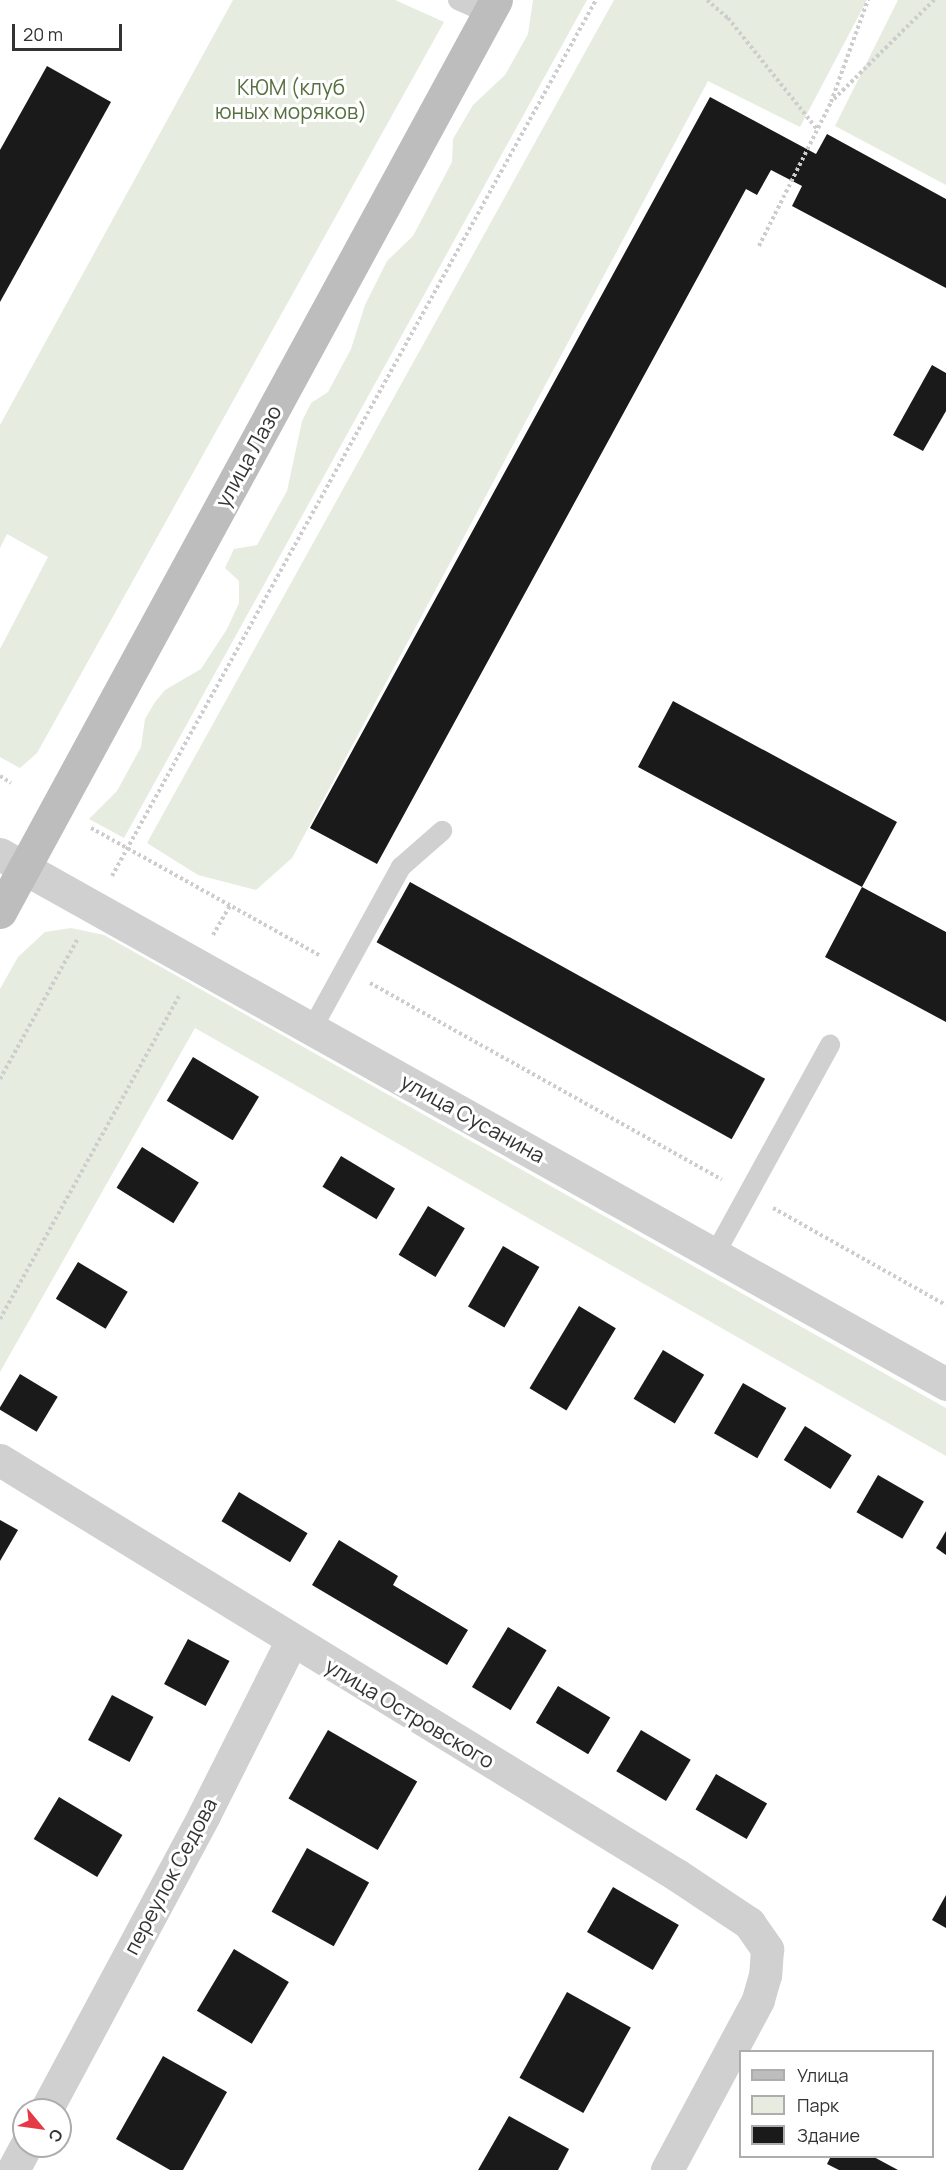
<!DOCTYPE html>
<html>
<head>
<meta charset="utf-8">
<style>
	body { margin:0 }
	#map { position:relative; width:946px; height:2170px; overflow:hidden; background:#fff; font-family:Manrope,sans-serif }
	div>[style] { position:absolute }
	.green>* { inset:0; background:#e6ecdf }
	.building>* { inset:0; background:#1a1a1a; transform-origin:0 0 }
	.path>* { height:4px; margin-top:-2px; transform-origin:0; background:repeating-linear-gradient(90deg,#cdcdcd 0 3px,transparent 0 6px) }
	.service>* { height:20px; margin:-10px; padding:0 10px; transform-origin:10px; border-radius:10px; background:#d0d0d0 }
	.minor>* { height:33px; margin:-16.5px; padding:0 16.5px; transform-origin:16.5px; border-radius:16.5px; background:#d0d0d0 }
	.tertiary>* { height:33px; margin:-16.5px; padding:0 16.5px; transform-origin:16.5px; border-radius:16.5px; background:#d0d0d0 }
	.secondary>* { height:33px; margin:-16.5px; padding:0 16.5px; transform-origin:16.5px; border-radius:16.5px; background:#bdbdbd }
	span { translate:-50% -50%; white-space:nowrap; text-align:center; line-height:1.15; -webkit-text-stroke:6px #fff; paint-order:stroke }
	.park-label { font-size:21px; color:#56703f }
	.street-label { font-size:21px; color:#333 }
	.legend { position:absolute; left:739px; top:2050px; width:195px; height:108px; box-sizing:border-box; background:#fff; border:2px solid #adadad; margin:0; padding:8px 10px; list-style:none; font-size:18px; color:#333 }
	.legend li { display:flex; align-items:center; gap:12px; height:30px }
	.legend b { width:30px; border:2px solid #adadad }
	.north { position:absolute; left:12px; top:2098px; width:60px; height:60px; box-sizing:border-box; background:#fff; border:2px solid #adadad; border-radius:50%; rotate:119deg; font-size:16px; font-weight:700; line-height:24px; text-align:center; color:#333 }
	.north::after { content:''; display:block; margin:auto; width:21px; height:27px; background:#e63946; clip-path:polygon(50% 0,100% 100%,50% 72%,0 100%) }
	.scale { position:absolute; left:12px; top:24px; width:110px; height:27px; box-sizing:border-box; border:3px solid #333; border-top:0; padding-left:8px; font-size:18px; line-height:21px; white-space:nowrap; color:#333; -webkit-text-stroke:4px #fff; paint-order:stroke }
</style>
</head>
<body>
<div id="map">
	<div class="green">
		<i style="clip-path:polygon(233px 0,395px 0,444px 22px,37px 753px,20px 768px,0 757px,0 649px,48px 557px,7px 534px,0 548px,0 425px)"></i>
		<i style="clip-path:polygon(533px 0,587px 0,124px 838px,89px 819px,117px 791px,141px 747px,145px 719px,155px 702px,165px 690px,201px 669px,227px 629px,239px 603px,239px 581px,225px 568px,234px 549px,257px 545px,287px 491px,302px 421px,311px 403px,328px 392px,351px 349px,365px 305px,387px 261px,413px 236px,452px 162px,453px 139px,473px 105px,505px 75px,528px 34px)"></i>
		<i style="clip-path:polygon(614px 0,867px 0,800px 127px,708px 81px,292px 858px,256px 890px,198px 875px,147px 843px)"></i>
		<i style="clip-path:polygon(898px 0,946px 0,946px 185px,835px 126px)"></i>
		<i style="clip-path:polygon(71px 928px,104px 935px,946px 1408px,946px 1456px,195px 1028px,0 1372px,0 989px,18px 957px,45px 932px)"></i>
	</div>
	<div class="building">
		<i style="clip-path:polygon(47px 66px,111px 102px,0 302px,0 150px)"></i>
		<i style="clip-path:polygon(710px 97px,816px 154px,827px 134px,946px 199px,946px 288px,792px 206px,802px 186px,771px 170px,757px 195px,746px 189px,377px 864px,310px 828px)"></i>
		<i style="clip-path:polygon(932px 365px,946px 373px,946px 411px,923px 451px,893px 435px)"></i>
		<i style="clip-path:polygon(673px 701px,897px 822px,862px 887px,946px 932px,946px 1022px,825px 957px,862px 887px,638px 767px)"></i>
		<i style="left:410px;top:882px;width:406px;height:69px;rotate:29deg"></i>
		<i style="left:193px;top:1057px;width:77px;height:51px;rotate:31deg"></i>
		<i style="left:142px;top:1147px;width:67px;height:48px;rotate:32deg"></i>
		<i style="left:341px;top:1156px;width:63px;height:36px;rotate:31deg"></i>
		<i style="left:428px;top:1206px;width:43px;height:57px;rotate:31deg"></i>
		<i style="left:503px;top:1246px;width:42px;height:70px;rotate:30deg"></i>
		<i style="left:78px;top:1262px;width:58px;height:43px;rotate:31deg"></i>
		<i style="left:579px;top:1306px;width:43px;height:96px;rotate:31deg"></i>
		<i style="left:663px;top:1350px;width:48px;height:57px;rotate:31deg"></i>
		<i style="left:20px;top:1374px;width:44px;height:41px;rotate:31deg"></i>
		<i style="left:743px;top:1383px;width:50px;height:58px;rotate:30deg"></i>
		<i style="left:805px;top:1426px;width:55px;height:40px;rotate:32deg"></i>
		<i style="left:878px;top:1475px;width:53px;height:43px;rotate:30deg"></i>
		<i style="left:239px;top:1492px;width:80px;height:34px;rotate:31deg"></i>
		<i style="clip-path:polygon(0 1520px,18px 1530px,0 1561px)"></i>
		<i style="clip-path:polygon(946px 1531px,946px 1555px,936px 1548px)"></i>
		<i style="clip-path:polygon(339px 1540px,398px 1576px,393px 1585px,468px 1630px,447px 1665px,312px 1585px)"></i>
		<i style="left:508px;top:1627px;width:45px;height:70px;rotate:31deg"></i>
		<i style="left:188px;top:1639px;width:47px;height:51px;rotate:28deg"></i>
		<i style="left:558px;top:1686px;width:61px;height:43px;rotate:31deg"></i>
		<i style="left:112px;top:1695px;width:47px;height:51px;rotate:28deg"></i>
		<i style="left:328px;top:1730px;width:103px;height:79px;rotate:30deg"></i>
		<i style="left:641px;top:1730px;width:58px;height:48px;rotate:31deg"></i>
		<i style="left:716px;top:1774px;width:59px;height:41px;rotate:30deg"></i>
		<i style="left:59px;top:1797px;width:74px;height:49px;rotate:31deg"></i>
		<i style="left:307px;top:1848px;width:71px;height:73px;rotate:29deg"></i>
		<i style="left:613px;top:1887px;width:76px;height:52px;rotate:30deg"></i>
		<i style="clip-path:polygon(946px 1895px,946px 1928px,932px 1920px)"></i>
		<i style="left:234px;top:1949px;width:64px;height:72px;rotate:31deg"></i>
		<i style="left:567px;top:1992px;width:73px;height:98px;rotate:29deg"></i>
		<i style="clip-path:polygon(163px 2056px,227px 2092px,183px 2170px,170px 2170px,116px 2139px)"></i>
		<i style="clip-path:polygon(509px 2116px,569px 2149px,558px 2170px,478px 2170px)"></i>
		<i style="clip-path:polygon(831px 2156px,872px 2156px,898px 2170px,839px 2170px,827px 2164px)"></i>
	</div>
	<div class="path">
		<i style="left:707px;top:0;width:28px;rotate:41deg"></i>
		<i style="left:728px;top:18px;width:142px;rotate:51.3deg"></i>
		<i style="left:834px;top:99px;width:141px;rotate:-44.7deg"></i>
		<i style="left:759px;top:246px;width:161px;rotate:-63.4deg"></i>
		<i style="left:831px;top:102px;width:109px;rotate:-70.1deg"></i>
		<i style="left:0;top:776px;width:13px;rotate:32deg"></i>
		<i style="left:91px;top:828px;width:263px;rotate:29.1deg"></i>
		<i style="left:112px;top:876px;width:1001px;rotate:-61.08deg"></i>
		<i style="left:213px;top:935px;width:34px;rotate:-60deg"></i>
		<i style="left:370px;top:983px;width:403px;rotate:29.2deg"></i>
		<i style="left:0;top:1079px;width:161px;rotate:-61deg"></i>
		<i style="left:773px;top:1208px;width:198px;rotate:29.3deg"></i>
		<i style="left:0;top:1319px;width:372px;rotate:-61deg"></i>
	</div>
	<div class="service">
		<i style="left:458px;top:0;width:34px;rotate:24deg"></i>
		<i style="left:313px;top:1027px;width:183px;rotate:-61.2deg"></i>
		<i style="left:401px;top:867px;width:55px;rotate:-41.3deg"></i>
		<i style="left:715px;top:1254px;width:239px;rotate:-61.2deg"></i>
	</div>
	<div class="minor">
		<i style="left:24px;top:868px;width:1057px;rotate:29.23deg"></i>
		<i style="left:0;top:1460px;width:794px;rotate:31.51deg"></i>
		<i style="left:677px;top:1875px;width:87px;rotate:33.7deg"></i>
		<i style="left:749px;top:1923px;width:32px;rotate:55deg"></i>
		<i style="left:767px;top:1949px;width:26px;rotate:94deg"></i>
		<i style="left:765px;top:1975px;width:26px;rotate:106deg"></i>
		<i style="left:758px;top:2000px;width:193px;rotate:118.2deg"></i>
		<i style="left:46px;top:2110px;width:335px;rotate:-61.8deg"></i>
		<i style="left:204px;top:1815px;width:196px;rotate:-63.3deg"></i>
		<i style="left:13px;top:2170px;width:27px;rotate:-62deg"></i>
	</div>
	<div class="tertiary">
		<i style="left:0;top:854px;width:28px;rotate:30deg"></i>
	</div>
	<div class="secondary">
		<i style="left:0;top:912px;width:1038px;rotate:-61.46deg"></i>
	</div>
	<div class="park-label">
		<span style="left:291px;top:99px">КЮМ (клуб<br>юных моряков)</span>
	</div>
	<div class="street-label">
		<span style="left:248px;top:456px;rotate:-61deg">улица Лазо</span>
		<span style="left:473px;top:1118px;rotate:29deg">улица Сусанина</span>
		<span style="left:410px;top:1713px;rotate:31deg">улица Островского</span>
		<span style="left:170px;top:1876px;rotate:-62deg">переулок Седова</span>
	</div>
	<ul class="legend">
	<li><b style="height:8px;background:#bdbdbd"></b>Улица</li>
	<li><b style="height:16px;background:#e6ecdf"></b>Парк</li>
	<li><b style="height:16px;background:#1a1a1a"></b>Здание</li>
	</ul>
	<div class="north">С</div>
	<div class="scale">20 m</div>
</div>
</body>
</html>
